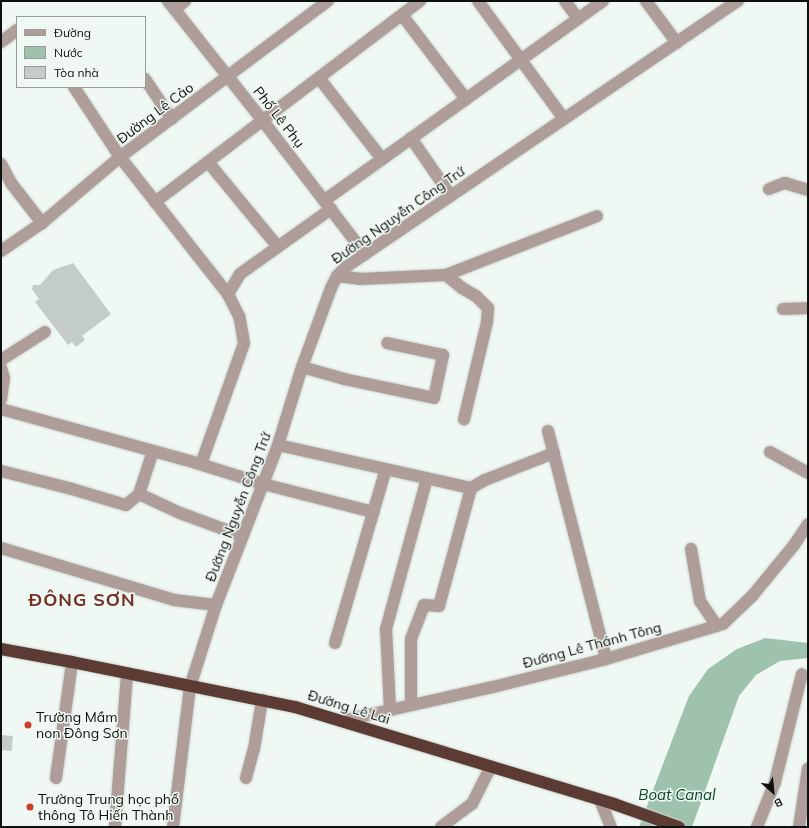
<!DOCTYPE html>
<html>
<head>
<meta charset="utf-8">
<style>
	body { margin:0 }
	#map { position:relative; width:809px; height:828px; overflow:hidden; background:#f0f8f3; font-family:Mulish,sans-serif }
	div>[style] { position:absolute }
	.water>* { inset:0; background:#9fc2ad }
	.building>* { inset:0; background:#c4ccc7; transform-origin:0 0 }
	.roads { filter:drop-shadow(0 0 1px #ccd3cf) drop-shadow(0 0 1px #ccd3cf) }
	.minor>* { height:12px; margin:-6px; padding:0 6px; transform-origin:6px; border-radius:6px; background:#ae9d99 }
	.highway>* { height:12px; margin:-6px; padding:0 6px; transform-origin:6px; border-radius:6px; background:#5c3b34 }
	.dots>* { width:11px; height:11px; translate:-50% -50%; box-sizing:border-box; border:2px solid #f0f8f3; border-radius:50% }
	span { translate:-50% -50%; white-space:nowrap; text-align:center; line-height:1.15; -webkit-text-stroke:3px #f0f8f3; paint-order:stroke }
	.street-label { font-size:14px; color:#0e110f }
	.poi-label { font-size:14px; color:#0e110f }
	.left { translate:0 -50%; text-align:left }
	.water-label { font-size:15px; color:#02452b; font-style:italic }
	.district-label { font-size:18px; color:#753024; font-weight:700; letter-spacing:1px }
	.frame { position:absolute; inset:0; border:2px solid #0e110f; pointer-events:none }
	.legend { position:absolute; left:16px; top:16px; width:130px; height:72px; box-sizing:border-box; background:#f0f8f3; border:1px solid #969c98; margin:0; padding:5px 7px; list-style:none; font-size:12px; color:#0e110f }
	.legend li { display:flex; align-items:center; gap:8px; height:20px }
	.legend b { width:20px; border:1px solid #969c98 }
	.north { position:absolute; left:753px; top:772px; width:40px; height:40px; -webkit-text-stroke:3px #f0f8f3; paint-order:stroke; rotate:153deg; font-size:11px; font-weight:700; line-height:16px; text-align:center; color:#0e110f }
	.north::after { content:''; display:block; margin:auto; width:14px; height:18px; background:#0e110f; clip-path:polygon(50% 0,100% 100%,50% 72%,0 100%) }
</style>
</head>
<body>
<div id="map">
	<div class="water">
		<i style="clip-path:polygon(765px 638px,808px 643px,808px 658px,780px 661px,756px 675px,739px 696px,692px 827px,639px 827px,689px 696px,708px 669px,737px 649px)"></i>
	</div>
	<div class="building">
		<i style="clip-path:polygon(73px 263px,111px 314px,82px 336px,85px 340px,76px 347px,72px 342px,68px 345px,35px 302px,39px 299px,32px 289px,33px 285px,40px 285px,53px 270px)"></i>
		<i style="left:1px;top:735px;width:12px;height:15px;rotate:5deg"></i>
	</div>
	<div class="roads">
		<div class="minor">
			<i style="left:168px;top:1px;width:153px;rotate:51.6deg"></i>
			<i style="left:263px;top:121px;width:168px;rotate:52.5deg"></i>
			<i style="left:478px;top:1px;width:146px;rotate:53.9deg"></i>
			<i style="left:565px;top:1px;width:22px;rotate:54deg"></i>
			<i style="left:646px;top:1px;width:52px;rotate:53.6deg"></i>
			<i style="left:175px;top:9px;width:13px;rotate:-39deg"></i>
			<i style="left:402px;top:15px;width:106px;rotate:52.7deg"></i>
			<i style="left:1px;top:42px;width:20px;rotate:-37deg"></i>
			<i style="left:319px;top:78px;width:103px;rotate:52.1deg"></i>
			<i style="left:145px;top:79px;width:48px;rotate:56deg"></i>
			<i style="left:74px;top:87px;width:84px;rotate:56.7deg"></i>
			<i style="left:120px;top:157px;width:174px;rotate:51.8deg"></i>
			<i style="left:411px;top:138px;width:70px;rotate:55.4deg"></i>
			<i style="left:208px;top:162px;width:110px;rotate:50.5deg"></i>
			<i style="left:1px;top:164px;width:21px;rotate:62deg"></i>
			<i style="left:11px;top:183px;width:51px;rotate:52.2deg"></i>
			<i style="left:769px;top:189px;width:17px;rotate:-21deg"></i>
			<i style="left:785px;top:183px;width:24px;rotate:17deg"></i>
			<i style="left:325px;top:200px;width:342px;rotate:-35.6deg"></i>
			<i style="left:155px;top:202px;width:333px;rotate:-37.2deg"></i>
			<i style="left:1px;top:251px;width:50px;rotate:-34.3deg"></i>
			<i style="left:42px;top:223px;width:102px;rotate:-40.2deg"></i>
			<i style="left:120px;top:157px;width:260px;rotate:-36.9deg"></i>
			<i style="left:446px;top:275px;width:21px;rotate:39deg"></i>
			<i style="left:462px;top:288px;width:16px;rotate:30deg"></i>
			<i style="left:476px;top:296px;width:17px;rotate:45deg"></i>
			<i style="left:488px;top:308px;width:14px;rotate:94deg"></i>
			<i style="left:487px;top:322px;width:100px;rotate:103.3deg"></i>
			<i style="left:337px;top:276px;width:23px;rotate:7deg"></i>
			<i style="left:360px;top:279px;width:86px;rotate:-2.7deg"></i>
			<i style="left:446px;top:275px;width:162px;rotate:-21.3deg"></i>
			<i style="left:783px;top:309px;width:25px;rotate:-2deg"></i>
			<i style="left:1px;top:360px;width:52px;rotate:-32.5deg"></i>
			<i style="left:302px;top:367px;width:44px;rotate:15.9deg"></i>
			<i style="left:344px;top:379px;width:92px;rotate:11.9deg"></i>
			<i style="left:434px;top:398px;width:44px;rotate:-78.2deg"></i>
			<i style="left:443px;top:355px;width:57px;rotate:-167.9deg"></i>
			<i style="left:1px;top:368px;width:10px;rotate:73deg"></i>
			<i style="left:4px;top:378px;width:22px;rotate:98deg"></i>
			<i style="left:1px;top:409px;width:199px;rotate:15.4deg"></i>
			<i style="left:193px;top:462px;width:73px;rotate:17.4deg"></i>
			<i style="left:263px;top:484px;width:114px;rotate:14.3deg"></i>
			<i style="left:548px;top:431px;width:235px;rotate:75.7deg"></i>
			<i style="left:278px;top:445px;width:198px;rotate:12.6deg"></i>
			<i style="left:471px;top:488px;width:16px;rotate:-30deg"></i>
			<i style="left:485px;top:480px;width:74px;rotate:-21.4deg"></i>
			<i style="left:770px;top:452px;width:43px;rotate:28.9deg"></i>
			<i style="left:201px;top:464px;width:128px;rotate:-70.4deg"></i>
			<i style="left:244px;top:343px;width:27px;rotate:-100deg"></i>
			<i style="left:239px;top:316px;width:25px;rotate:-117deg"></i>
			<i style="left:228px;top:294px;width:23px;rotate:-59deg"></i>
			<i style="left:240px;top:274px;width:112px;rotate:-35.5deg"></i>
			<i style="left:1px;top:471px;width:73px;rotate:14.2deg"></i>
			<i style="left:72px;top:489px;width:56px;rotate:16.5deg"></i>
			<i style="left:126px;top:505px;width:17px;rotate:-40deg"></i>
			<i style="left:139px;top:494px;width:45px;rotate:-72deg"></i>
			<i style="left:139px;top:494px;width:45px;rotate:24.9deg"></i>
			<i style="left:180px;top:513px;width:67px;rotate:20.1deg"></i>
			<i style="left:1px;top:548px;width:181px;rotate:16.7deg"></i>
			<i style="left:174px;top:600px;width:42px;rotate:6.8deg"></i>
			<i style="left:691px;top:549px;width:53px;rotate:80.2deg"></i>
			<i style="left:700px;top:601px;width:30px;rotate:56deg"></i>
			<i style="left:335px;top:643px;width:181px;rotate:-73.7deg"></i>
			<i style="left:411px;top:705px;width:66px;rotate:-90deg"></i>
			<i style="left:411px;top:639px;width:36px;rotate:-69deg"></i>
			<i style="left:424px;top:605px;width:15px;rotate:4deg"></i>
			<i style="left:439px;top:606px;width:122px;rotate:-74.8deg"></i>
			<i style="left:390px;top:710px;width:81px;rotate:-92.8deg"></i>
			<i style="left:386px;top:629px;width:156px;rotate:-74.8deg"></i>
			<i style="left:341px;top:721px;width:156px;rotate:-12.6deg"></i>
			<i style="left:493px;top:687px;width:116px;rotate:-13.9deg"></i>
			<i style="left:606px;top:659px;width:122px;rotate:-16.7deg"></i>
			<i style="left:723px;top:624px;width:42px;rotate:-44deg"></i>
			<i style="left:753px;top:595px;width:65px;rotate:-50.6deg"></i>
			<i style="left:794px;top:545px;width:25px;rotate:-56deg"></i>
			<i style="left:56px;top:778px;width:117px;rotate:-82.1deg"></i>
			<i style="left:246px;top:778px;width:30px;rotate:-75deg"></i>
			<i style="left:254px;top:749px;width:50px;rotate:-80.7deg"></i>
			<i style="left:600px;top:800px;width:29px;rotate:68deg"></i>
			<i style="left:115px;top:827px;width:154px;rotate:-85.5deg"></i>
			<i style="left:173px;top:827px;width:141px;rotate:-83.1deg"></i>
			<i style="left:190px;top:687px;width:86px;rotate:-72.4deg"></i>
			<i style="left:216px;top:605px;width:172px;rotate:-68.8deg"></i>
			<i style="left:278px;top:445px;width:82px;rotate:-72.9deg"></i>
			<i style="left:302px;top:367px;width:84px;rotate:-69.8deg"></i>
			<i style="left:331px;top:288px;width:13px;rotate:-63deg"></i>
			<i style="left:337px;top:276px;width:13px;rotate:-45deg"></i>
			<i style="left:346px;top:267px;width:474px;rotate:-34.2deg"></i>
			<i style="left:441px;top:827px;width:39px;rotate:-37deg"></i>
			<i style="left:472px;top:804px;width:42px;rotate:-63.4deg"></i>
			<i style="left:757px;top:827px;width:48px;rotate:-68.2deg"></i>
			<i style="left:775px;top:782px;width:111px;rotate:-76deg"></i>
			<i style="left:799px;top:827px;width:59px;rotate:-81.2deg"></i>
		</div>
		<div class="highway">
			<i style="left:1px;top:649px;width:72px;rotate:10.4deg"></i>
			<i style="left:72px;top:662px;width:227px;rotate:11.4deg"></i>
			<i style="left:295px;top:707px;width:333px;rotate:16.9deg"></i>
			<i style="left:614px;top:804px;width:69px;rotate:19.5deg"></i>
		</div>
	</div>
	<div class="dots">
		<i style="left:28px;top:725px;background:#cc402b"></i>
		<i style="left:30px;top:807px;background:#cc402b"></i>
	</div>
	<div class="street-label">
		<span style="left:155px;top:113px;rotate:-37deg">Đường Lê Cảo</span>
		<span style="left:279px;top:117px;rotate:52deg">Phố Lê Phụ</span>
		<span style="left:398px;top:215px;rotate:-35deg">Đường Nguyễn Công Trứ</span>
		<span style="left:238px;top:507px;rotate:-69deg">Đường Nguyễn Công Trứ</span>
		<span style="left:592px;top:645px;rotate:-15deg">Đường Lê Thánh Tông</span>
		<span style="left:349px;top:707px;rotate:17deg">Đường Lê Lai</span>
	</div>
	<div class="poi-label">
		<span class="left" style="left:36px;top:725px">Trường Mầm<br>non Đông Sơn</span>
		<span class="left" style="left:38px;top:807px">Trường Trung học phổ<br>thông Tô Hiến Thành</span>
	</div>
	<div class="water-label">
		<span style="left:677px;top:795px">Boat Canal</span>
	</div>
	<div class="district-label">
		<span style="left:82px;top:600px">ĐÔNG SƠN</span>
	</div>
	<div class="frame"></div>
	<ul class="legend">
	<li><b style="height:5px;background:#ae9d99"></b>Đường</li>
	<li><b style="height:11px;background:#9fc2ad"></b>Nước</li>
	<li><b style="height:11px;background:#c4ccc7"></b>Tòa nhà</li>
	</ul>
	<div class="north">B</div>
</div>
</body>
</html>
